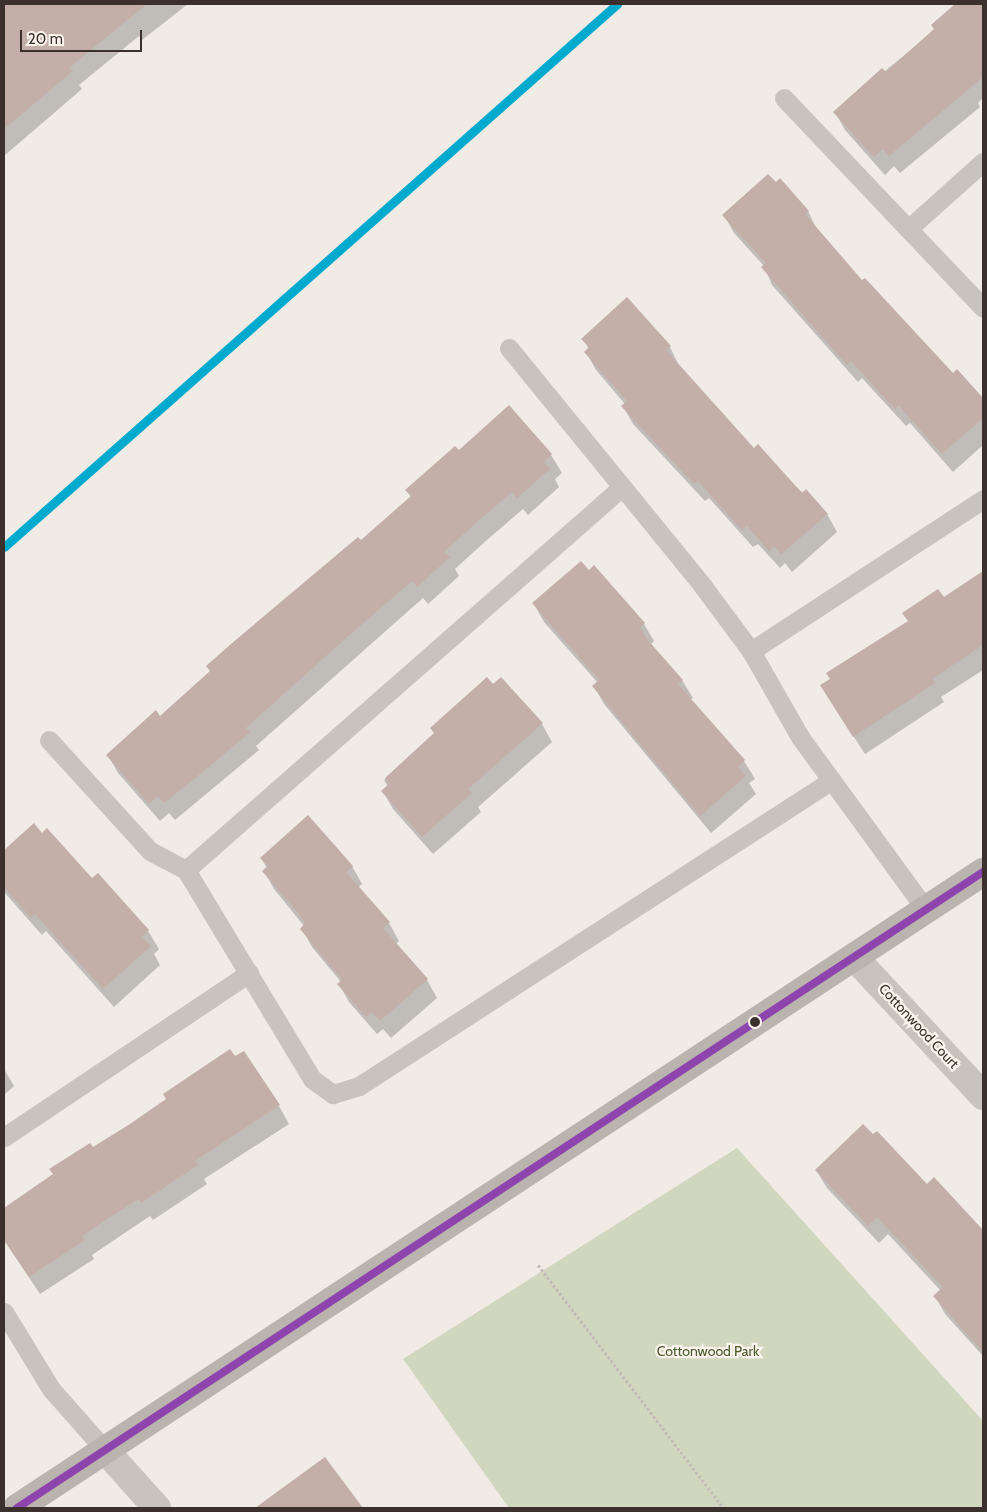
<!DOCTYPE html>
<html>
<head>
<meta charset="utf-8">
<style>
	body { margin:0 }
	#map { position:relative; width:987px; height:1512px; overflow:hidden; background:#f0ebe5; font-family:Cabin,sans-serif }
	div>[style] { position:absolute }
	.green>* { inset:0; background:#d1d6bf }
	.shadow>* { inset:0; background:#0003 }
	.building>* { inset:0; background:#c3afa7 }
	.path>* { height:3px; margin-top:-1.5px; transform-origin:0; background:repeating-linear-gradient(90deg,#c2bbb6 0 2.5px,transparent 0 5px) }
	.service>* { height:19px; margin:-9.5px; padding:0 9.5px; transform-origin:9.5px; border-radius:9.5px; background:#c9c3be }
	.minor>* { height:28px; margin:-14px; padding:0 14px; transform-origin:14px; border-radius:14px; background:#c9c3be }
	.secondary>* { height:28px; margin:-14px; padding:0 14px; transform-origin:14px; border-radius:14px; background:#bab3ae }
	.bus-1>* { height:8px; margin:-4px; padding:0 4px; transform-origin:4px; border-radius:4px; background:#8e44ad }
	.rail-1>* { height:9px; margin:-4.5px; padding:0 4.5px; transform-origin:4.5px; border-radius:4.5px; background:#00a9ce }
	.dots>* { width:14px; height:14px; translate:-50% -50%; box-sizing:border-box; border:2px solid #fbf5ee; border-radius:50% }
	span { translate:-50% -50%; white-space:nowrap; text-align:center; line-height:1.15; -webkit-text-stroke:4.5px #fbf5ee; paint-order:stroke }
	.street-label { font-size:14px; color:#3b302b }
	.park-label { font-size:14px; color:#4a5a2e }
	.frame { position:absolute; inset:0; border:5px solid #3b302b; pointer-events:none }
	.scale { position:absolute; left:20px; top:30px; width:122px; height:22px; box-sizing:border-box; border:2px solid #3b302b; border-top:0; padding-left:6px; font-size:15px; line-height:18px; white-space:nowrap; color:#3b302b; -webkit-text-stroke:4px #fbf5ee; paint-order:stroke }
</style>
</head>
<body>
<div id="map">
	<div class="green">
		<i style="clip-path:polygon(737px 1148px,983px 1421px,983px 1508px,509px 1508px,403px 1359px)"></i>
	</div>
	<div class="shadow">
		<i style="clip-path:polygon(4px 4px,188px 4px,142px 40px,139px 36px,79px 85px,82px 89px,4px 156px)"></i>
		<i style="clip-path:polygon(957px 4px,983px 4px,983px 98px,978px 103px,980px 107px,900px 173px,894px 166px,885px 175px,845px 130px,835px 112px,935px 30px,932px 25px)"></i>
		<i style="clip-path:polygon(808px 211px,817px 230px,862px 281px,953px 375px,957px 371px,983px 400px,983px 445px,953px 472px,910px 423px,906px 426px,862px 378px,858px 382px,772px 285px,764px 266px,734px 233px,724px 215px)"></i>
		<i style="clip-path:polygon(583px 339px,670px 347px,679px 366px,754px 450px,827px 514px,837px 532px,792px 572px,785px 563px,780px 568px,758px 544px,753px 547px,709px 498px,705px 501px,633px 424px,623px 406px,625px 404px,596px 370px,586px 352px,589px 349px)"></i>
		<i style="clip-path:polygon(509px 407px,551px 455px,562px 473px,555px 479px,559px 487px,528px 515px,523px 509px,488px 539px,455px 569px,459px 576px,428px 604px,423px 598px,256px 746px,259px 750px,175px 820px,169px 813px,160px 821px,118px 773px,108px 755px,160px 717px,411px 497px,407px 490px,459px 452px)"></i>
		<i style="clip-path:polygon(983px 573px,983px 670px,941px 697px,944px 702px,865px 754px,821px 686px)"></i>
		<i style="clip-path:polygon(534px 604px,644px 624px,654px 641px,651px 644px,682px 680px,693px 698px,690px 700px,744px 761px,755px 779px,749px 783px,756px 794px,711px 833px,604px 704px,594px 686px,598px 683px,544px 622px)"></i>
		<i style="clip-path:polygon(501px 679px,542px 724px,552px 742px,478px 807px,481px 812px,433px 854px,393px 809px,383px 791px,388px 787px,384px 780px)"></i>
		<i style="clip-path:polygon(33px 825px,92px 880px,97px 875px,148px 931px,159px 949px,154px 954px,160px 965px,114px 1007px,46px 931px,42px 935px,4px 892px,4px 852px)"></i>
		<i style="clip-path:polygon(261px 858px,352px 866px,362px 884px,358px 888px,389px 923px,399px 941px,396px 944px,427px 980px,437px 998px,391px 1038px,383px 1029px,377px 1034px,349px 1002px,339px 984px,341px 982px,312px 947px,302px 929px,304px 926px,274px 889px,264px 871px,267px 868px)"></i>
		<i style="clip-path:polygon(4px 1069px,14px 1086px,4px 1095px)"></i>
		<i style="clip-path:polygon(279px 1106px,289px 1124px,204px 1179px,207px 1184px,153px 1220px,150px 1216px,92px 1255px,94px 1259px,40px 1294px,4px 1240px,4px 1210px,93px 1149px)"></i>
		<i style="clip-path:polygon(816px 1170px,927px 1186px,934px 1179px,983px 1232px,983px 1356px,945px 1314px,935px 1296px,941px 1291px,888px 1234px,879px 1243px,827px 1188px)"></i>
		<i style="clip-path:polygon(325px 1458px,361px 1508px,282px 1508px,274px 1495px)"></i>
	</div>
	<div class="building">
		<i style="clip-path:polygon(4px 4px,147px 4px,70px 67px,73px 71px,4px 129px)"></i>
		<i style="clip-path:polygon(955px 4px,983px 4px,983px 77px,889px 156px,883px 149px,874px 157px,833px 112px,882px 68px,886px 72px,934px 29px,931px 25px)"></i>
		<i style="clip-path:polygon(768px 174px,776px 182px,780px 178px,809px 211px,805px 214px,862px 280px,865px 278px,953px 373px,957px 369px,983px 398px,983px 418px,942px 454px,899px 406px,895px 409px,851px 361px,847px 365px,761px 267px,766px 263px,722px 215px)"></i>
		<i style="clip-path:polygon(627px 297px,671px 346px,666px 350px,754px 448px,758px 444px,802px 493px,806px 489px,828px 514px,781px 554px,774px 546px,769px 551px,747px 526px,742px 530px,698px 481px,694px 484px,621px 406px,627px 401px,584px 352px,589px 347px,581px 339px)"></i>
		<i style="clip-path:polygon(509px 405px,552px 454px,544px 462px,550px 469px,517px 498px,512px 492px,478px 521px,444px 552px,450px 557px,417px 587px,412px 581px,345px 639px,246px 728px,250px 732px,215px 762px,164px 803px,158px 796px,149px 804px,106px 755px,156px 710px,160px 716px,210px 671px,206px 666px,231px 644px,358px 537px,361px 540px,411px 496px,405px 490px,455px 446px,459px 450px)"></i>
		<i style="clip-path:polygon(581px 561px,589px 570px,594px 565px,645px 623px,640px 627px,646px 638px,683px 680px,678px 684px,745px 760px,738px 767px,746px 776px,700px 816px,592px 686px,599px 680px,532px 603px)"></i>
		<i style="clip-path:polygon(983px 571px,983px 645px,932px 679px,935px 683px,853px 737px,820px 685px,830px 679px,826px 673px,908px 621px,902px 613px,938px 589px,944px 597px)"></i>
		<i style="clip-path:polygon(487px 677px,493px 684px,501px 677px,543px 723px,468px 789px,472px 793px,422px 837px,381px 791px,389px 784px,385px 778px,434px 733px,430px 728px)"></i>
		<i style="clip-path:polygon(308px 815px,353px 866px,346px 872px,390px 922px,383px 928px,428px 979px,380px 1021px,372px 1012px,366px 1017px,337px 984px,342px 980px,300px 929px,305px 923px,298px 913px,262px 871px,268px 866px,260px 858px)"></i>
		<i style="clip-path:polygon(34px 823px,42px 833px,47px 828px,92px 878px,98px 873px,149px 930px,142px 937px,151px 946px,103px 989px,35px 914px,31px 918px,4px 887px,4px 850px)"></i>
		<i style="clip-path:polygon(230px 1049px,235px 1056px,244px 1051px,280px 1105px,195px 1161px,198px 1165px,141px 1203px,139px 1199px,110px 1217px,82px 1236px,85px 1240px,29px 1277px,4px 1240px,4px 1208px,53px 1174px,49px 1169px,90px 1143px,93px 1147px,130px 1124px,166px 1099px,163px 1094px)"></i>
		<i style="clip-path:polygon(863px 1124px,873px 1134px,877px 1131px,927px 1184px,934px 1177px,983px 1230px,983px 1352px,933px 1296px,943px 1287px,909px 1251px,877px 1217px,868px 1226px,815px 1170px)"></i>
		<i style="clip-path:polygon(325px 1457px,363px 1508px,255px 1508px)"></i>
	</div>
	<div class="path">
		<i style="left:538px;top:1265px;width:306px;rotate:52.6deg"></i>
	</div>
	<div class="service">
		<i style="left:784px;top:98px;width:289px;rotate:46.5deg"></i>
		<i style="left:908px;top:229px;width:101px;rotate:-41.8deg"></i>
		<i style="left:509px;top:348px;width:306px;rotate:50.8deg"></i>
		<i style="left:702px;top:585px;width:82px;rotate:53.4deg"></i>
		<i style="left:751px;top:651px;width:99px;rotate:60.3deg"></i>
		<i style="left:800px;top:737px;width:214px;rotate:53.9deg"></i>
		<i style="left:751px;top:651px;width:277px;rotate:-33.2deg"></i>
		<i style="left:49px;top:740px;width:150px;rotate:47.7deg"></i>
		<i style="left:150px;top:851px;width:41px;rotate:27.8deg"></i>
		<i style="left:186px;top:870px;width:244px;rotate:58.9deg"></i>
		<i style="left:312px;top:1079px;width:26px;rotate:36deg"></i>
		<i style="left:333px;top:1094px;width:27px;rotate:-17deg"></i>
		<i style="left:359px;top:1086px;width:563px;rotate:-32.9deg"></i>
		<i style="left:186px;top:870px;width:580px;rotate:-41.3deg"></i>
		<i style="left:4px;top:1137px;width:295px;rotate:-33.8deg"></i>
		<i style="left:4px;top:1312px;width:90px;rotate:58.6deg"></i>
		<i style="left:51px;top:1389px;width:81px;rotate:48.5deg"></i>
	</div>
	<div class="minor">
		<i style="left:854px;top:957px;width:190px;rotate:47.1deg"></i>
		<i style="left:105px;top:1450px;width:78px;rotate:48.1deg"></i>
	</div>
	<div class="secondary">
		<i style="left:17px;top:1508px;width:1157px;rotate:-33.36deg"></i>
	</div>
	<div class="bus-1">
		<i style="left:17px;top:1508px;width:1157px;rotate:-33.36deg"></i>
	</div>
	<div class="rail-1">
		<i style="left:4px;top:547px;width:819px;rotate:-41.53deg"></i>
	</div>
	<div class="dots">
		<i style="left:755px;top:1022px;background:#3b302b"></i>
	</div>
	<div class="street-label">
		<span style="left:919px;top:1026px;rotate:47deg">Cottonwood Court</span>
	</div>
	<div class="park-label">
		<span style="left:708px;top:1351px">Cottonwood Park</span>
	</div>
	<div class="frame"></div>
	<div class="scale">20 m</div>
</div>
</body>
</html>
